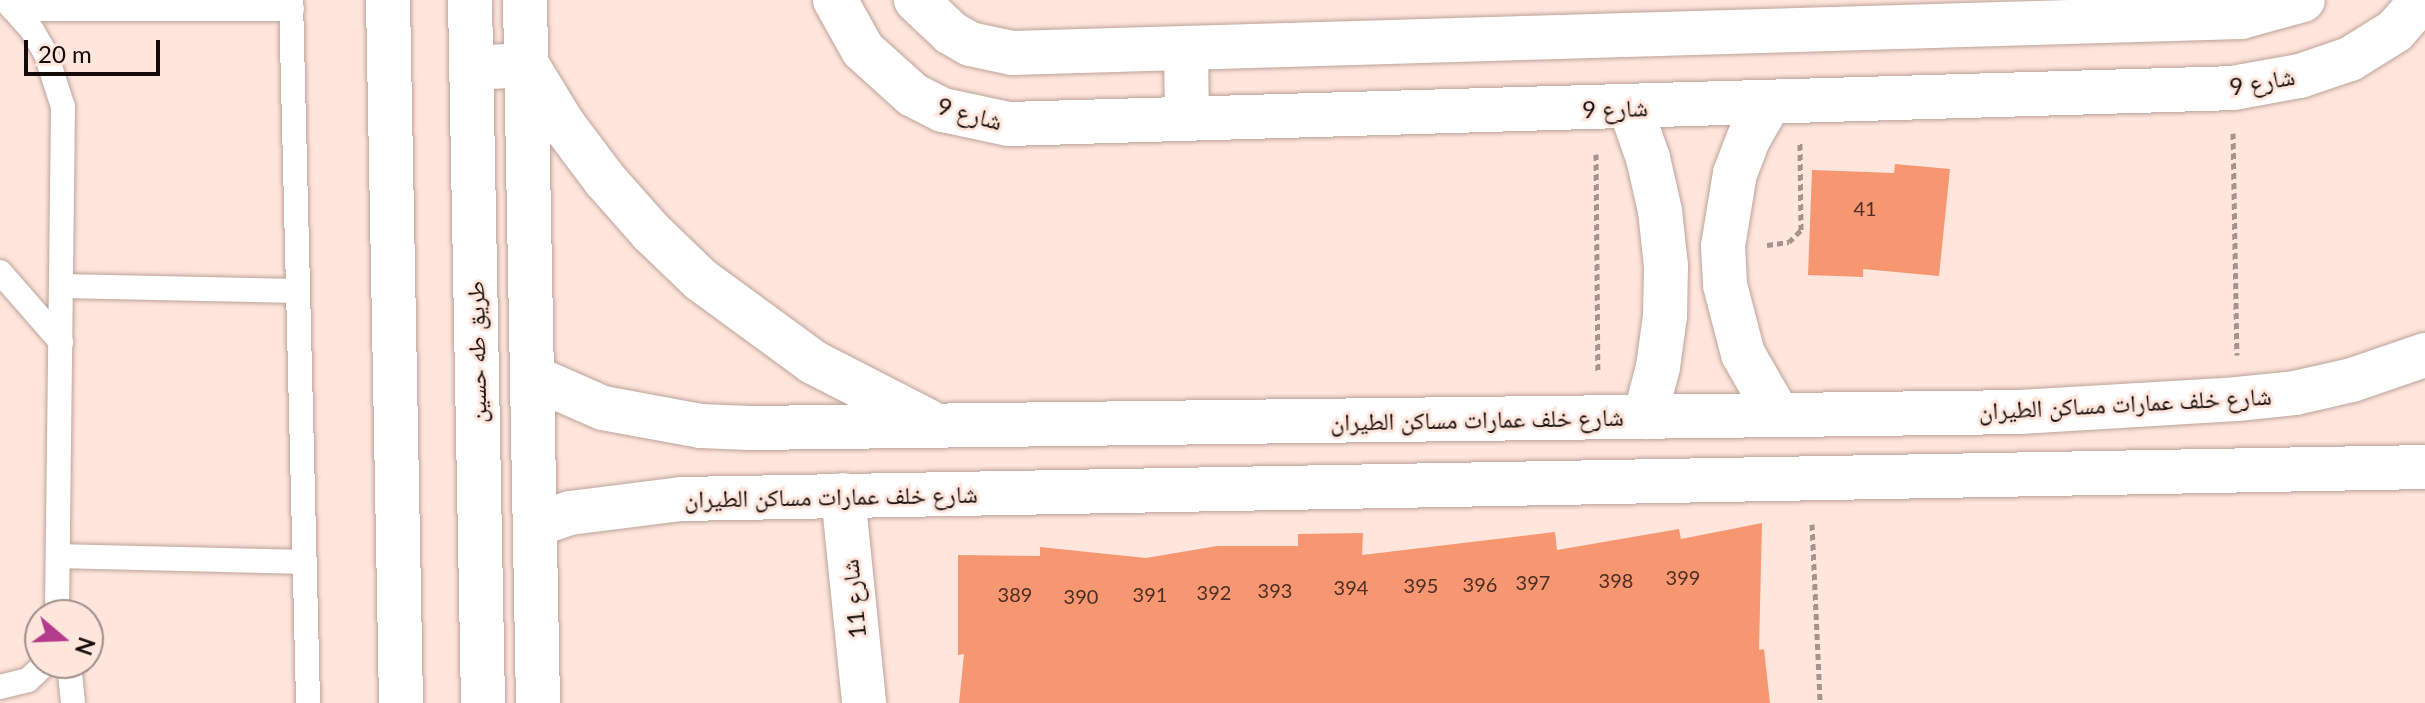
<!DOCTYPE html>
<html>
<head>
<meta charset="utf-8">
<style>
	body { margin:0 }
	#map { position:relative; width:2425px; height:703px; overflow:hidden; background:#fee6dd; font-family:Lato,"Noto Naskh Arabic",sans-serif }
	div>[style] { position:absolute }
	.building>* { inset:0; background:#f69772 }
	.path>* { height:5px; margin-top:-2.5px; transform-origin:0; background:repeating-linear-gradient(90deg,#a5938c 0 6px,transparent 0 10px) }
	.roads { filter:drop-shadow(0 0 2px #bda298) drop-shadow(0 0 2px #bda298) }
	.service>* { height:24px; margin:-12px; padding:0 12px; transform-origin:12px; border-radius:12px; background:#fff }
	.minor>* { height:44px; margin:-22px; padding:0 22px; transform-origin:22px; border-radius:22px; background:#fff }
	.secondary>* { height:44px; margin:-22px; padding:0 22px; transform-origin:22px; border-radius:22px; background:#fff }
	span { translate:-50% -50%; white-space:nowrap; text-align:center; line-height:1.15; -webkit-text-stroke:6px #fee6dd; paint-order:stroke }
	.number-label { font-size:20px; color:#4c2e22 }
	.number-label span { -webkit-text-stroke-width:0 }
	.street-label { font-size:24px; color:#140b08 }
	.north { position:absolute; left:24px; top:599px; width:80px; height:80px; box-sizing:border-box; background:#fee6dd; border:2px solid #a08e88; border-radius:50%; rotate:109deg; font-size:22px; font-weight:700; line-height:32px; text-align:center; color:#140b08 }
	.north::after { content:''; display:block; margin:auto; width:28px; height:36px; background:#b43a8c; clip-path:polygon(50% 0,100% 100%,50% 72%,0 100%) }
	.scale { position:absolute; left:24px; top:40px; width:136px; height:36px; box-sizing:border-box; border:4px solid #140b08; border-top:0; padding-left:10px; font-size:24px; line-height:28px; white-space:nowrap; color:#140b08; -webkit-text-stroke:6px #fee6dd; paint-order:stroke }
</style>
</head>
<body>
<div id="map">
	<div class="building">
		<i style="clip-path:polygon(1895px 164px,1950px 169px,1939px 276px,1863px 269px,1863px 277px,1808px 275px,1812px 170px,1894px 173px)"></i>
		<i style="clip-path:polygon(1762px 523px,1759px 650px,1764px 649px,1770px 703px,959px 703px,964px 654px,958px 655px,958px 555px,1040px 556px,1040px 547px,1146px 558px,1217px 546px,1298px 546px,1298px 534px,1363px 533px,1362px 555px,1555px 532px,1557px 550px,1679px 529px,1681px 539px)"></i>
	</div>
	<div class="path">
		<i style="left:2233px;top:133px;width:222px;rotate:89deg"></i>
		<i style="left:1596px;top:154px;width:218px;rotate:89.5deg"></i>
		<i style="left:1767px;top:245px;width:22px;rotate:-8deg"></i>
		<i style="left:1789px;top:242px;width:17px;rotate:-45deg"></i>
		<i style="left:1801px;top:230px;width:87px;rotate:-90.7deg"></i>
		<i style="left:1812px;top:524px;width:179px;rotate:87.4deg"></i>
	</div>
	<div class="roads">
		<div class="service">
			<i style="left:5px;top:0;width:40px;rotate:48deg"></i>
			<i style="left:32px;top:30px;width:28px;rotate:60deg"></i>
			<i style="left:46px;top:54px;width:56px;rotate:72.2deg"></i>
			<i style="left:63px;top:107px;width:508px;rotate:90.68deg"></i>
			<i style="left:291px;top:0;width:703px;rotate:88.61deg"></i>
			<i style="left:13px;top:9px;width:279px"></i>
			<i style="left:0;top:272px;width:93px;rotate:48.9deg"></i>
			<i style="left:62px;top:286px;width:236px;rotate:1.2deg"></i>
			<i style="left:58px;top:556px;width:247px;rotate:1.4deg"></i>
			<i style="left:69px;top:663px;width:40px;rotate:84.3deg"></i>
			<i style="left:0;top:687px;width:29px;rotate:-14deg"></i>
			<i style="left:28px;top:680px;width:25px;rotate:-43deg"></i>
		</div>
		<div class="minor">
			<i style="left:525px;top:0;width:703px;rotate:88.94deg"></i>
			<i style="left:835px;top:0;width:57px;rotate:60.8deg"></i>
			<i style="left:863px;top:50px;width:67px;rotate:42deg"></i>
			<i style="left:913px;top:95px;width:34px;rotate:27deg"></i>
			<i style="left:943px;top:110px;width:67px;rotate:12deg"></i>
			<i style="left:1009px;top:124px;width:1225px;rotate:-1.68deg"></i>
			<i style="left:2233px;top:88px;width:68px;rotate:-10.2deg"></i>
			<i style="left:2300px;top:76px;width:53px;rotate:-18.8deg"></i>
			<i style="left:2350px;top:59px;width:53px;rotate:-31.9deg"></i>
			<i style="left:2395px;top:31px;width:41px;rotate:-48.9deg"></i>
			<i style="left:916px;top:0;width:48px;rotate:43.3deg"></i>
			<i style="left:951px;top:33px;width:22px;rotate:30deg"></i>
			<i style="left:970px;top:44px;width:43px;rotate:12.1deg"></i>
			<i style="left:1012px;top:53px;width:1230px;rotate:-1.68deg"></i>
			<i style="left:2241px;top:17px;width:64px;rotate:-15.3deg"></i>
			<i style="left:1186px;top:48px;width:71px;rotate:89.2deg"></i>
			<i style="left:527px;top:65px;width:69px;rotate:58.6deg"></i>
			<i style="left:563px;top:124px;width:70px;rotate:53.1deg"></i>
			<i style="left:605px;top:180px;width:69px;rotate:48.5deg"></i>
			<i style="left:651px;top:232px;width:69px;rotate:43.8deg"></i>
			<i style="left:701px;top:280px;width:139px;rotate:36.2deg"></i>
			<i style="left:813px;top:362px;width:129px;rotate:27.2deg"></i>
			<i style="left:1769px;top:103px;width:39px;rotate:120deg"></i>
			<i style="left:1749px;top:137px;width:39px;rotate:111deg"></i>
			<i style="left:1735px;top:173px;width:74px;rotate:99.3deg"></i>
			<i style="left:1723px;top:246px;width:39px;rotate:87deg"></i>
			<i style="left:1725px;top:285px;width:71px;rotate:75.4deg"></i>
			<i style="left:1743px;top:354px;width:70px;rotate:60.2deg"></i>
			<i style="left:1630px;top:107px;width:54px;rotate:70.6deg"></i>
			<i style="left:1648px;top:158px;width:54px;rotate:77.2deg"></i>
			<i style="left:1660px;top:211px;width:55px;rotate:83.8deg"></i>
			<i style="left:1666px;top:266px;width:50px;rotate:91.1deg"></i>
			<i style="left:1665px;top:316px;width:51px;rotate:97.8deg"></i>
			<i style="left:1658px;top:367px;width:52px;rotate:104.6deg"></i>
			<i style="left:532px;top:377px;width:77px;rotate:23.6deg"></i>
			<i style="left:603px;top:408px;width:100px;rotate:10.4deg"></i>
			<i style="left:701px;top:426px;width:49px;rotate:2.3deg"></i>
			<i style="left:750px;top:428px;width:1270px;rotate:-0.72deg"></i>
			<i style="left:2020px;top:412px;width:217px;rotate:-3.4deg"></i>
			<i style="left:2237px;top:399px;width:58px;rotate:-5.9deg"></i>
			<i style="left:2295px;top:393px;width:58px;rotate:-12.8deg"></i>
			<i style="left:2352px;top:380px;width:77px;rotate:-18.9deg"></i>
			<i style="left:843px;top:495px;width:209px;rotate:84.2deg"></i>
			<i style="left:535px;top:525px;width:37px;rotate:-19deg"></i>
			<i style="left:570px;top:513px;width:112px;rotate:-7.2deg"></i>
			<i style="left:681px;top:499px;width:1744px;rotate:-1.05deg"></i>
		</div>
		<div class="secondary">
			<i style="left:388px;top:0;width:703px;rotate:88.94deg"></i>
			<i style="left:470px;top:0;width:703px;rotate:88.94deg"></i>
			<i style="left:471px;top:68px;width:56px;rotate:-3.1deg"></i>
		</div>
	</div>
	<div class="number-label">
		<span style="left:1865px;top:208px">41</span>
		<span style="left:1683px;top:577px">399</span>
		<span style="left:1616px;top:580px">398</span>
		<span style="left:1533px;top:582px">397</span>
		<span style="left:1480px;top:584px">396</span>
		<span style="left:1421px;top:585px">395</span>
		<span style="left:1351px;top:587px">394</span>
		<span style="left:1275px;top:590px">393</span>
		<span style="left:1214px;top:592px">392</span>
		<span style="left:1015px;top:594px">389</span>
		<span style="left:1150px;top:594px">391</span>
		<span style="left:1081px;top:596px">390</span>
	</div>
	<div class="street-label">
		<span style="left:2262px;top:81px;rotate:-10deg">شارع 9</span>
		<span style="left:1615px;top:108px;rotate:-2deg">شارع 9</span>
		<span style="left:970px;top:113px;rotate:15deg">شارع 9</span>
		<span style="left:476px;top:352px;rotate:-91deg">طريق طه حسين</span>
		<span style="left:2125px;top:403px;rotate:-3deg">شارع خلف عمارات مساكن الطيران</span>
		<span style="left:1477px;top:419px;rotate:-1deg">شارع خلف عمارات مساكن الطيران</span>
		<span style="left:831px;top:496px;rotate:-1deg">شارع خلف عمارات مساكن الطيران</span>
		<span style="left:853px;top:599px;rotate:-96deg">شارع 11</span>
	</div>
	<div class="north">N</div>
	<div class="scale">20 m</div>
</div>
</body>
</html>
